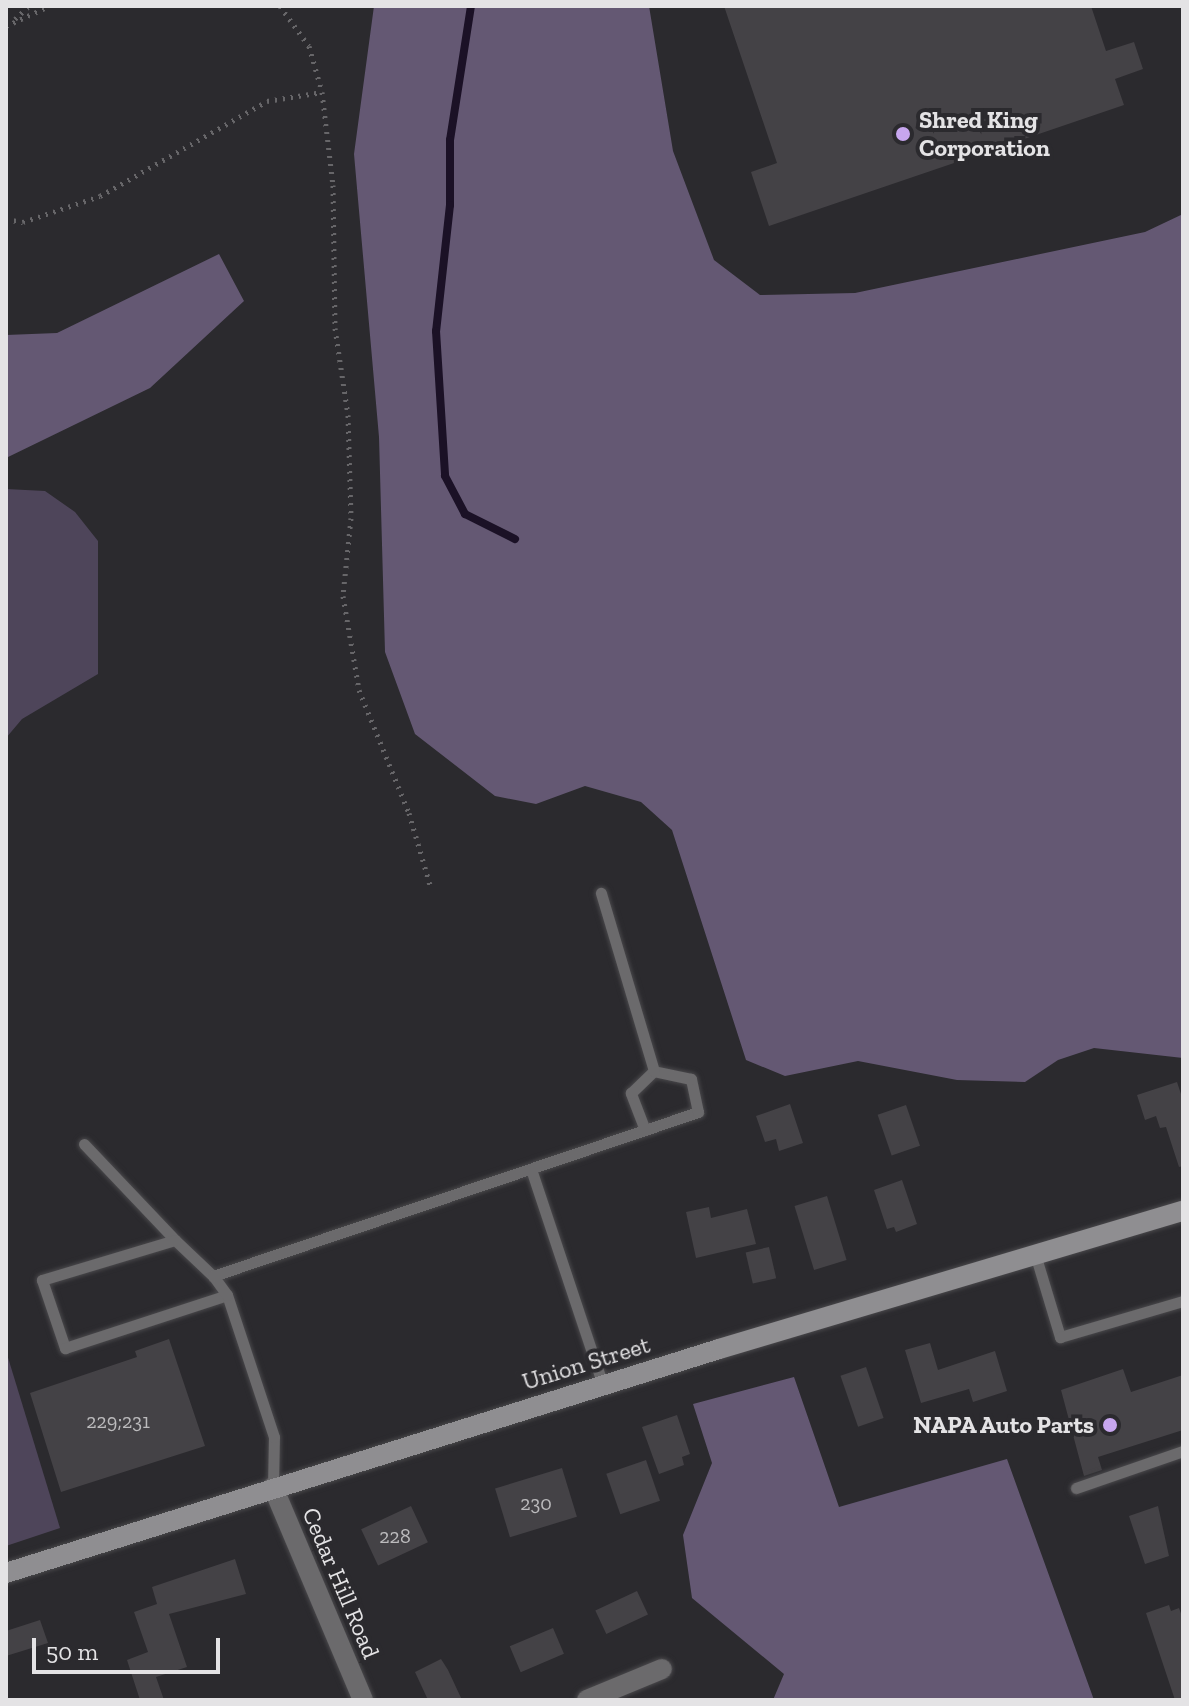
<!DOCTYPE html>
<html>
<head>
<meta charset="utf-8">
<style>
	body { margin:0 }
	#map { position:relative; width:1189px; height:1706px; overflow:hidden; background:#2b2a2e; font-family:"Zilla Slab",serif }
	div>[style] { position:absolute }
	.green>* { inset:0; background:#4e455a }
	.forest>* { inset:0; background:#645873 }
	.stream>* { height:8px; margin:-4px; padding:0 4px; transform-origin:4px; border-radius:4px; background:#1b1126 }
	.building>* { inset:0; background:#444246; transform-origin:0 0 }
	.path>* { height:5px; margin-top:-2.5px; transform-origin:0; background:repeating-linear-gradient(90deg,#676669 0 2px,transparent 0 8px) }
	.roads { filter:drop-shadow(0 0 2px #49484b) drop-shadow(0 0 2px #49484b) }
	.service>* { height:11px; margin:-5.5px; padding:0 5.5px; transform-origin:5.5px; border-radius:5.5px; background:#6b6a6c }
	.minor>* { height:20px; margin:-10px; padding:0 10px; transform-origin:10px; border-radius:10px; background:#6b6a6c }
	.secondary>* { height:20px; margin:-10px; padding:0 10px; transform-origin:10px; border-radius:10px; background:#8f8e91 }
	.dots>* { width:22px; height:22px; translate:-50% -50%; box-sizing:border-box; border:4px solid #2b2a2e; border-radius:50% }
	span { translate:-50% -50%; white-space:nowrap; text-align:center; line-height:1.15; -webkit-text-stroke:8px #2b2a2e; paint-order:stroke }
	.number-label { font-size:20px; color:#bcbbbd }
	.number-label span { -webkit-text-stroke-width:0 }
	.poi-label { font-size:24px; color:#e4e3e5; font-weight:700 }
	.left { translate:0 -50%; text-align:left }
	.right { translate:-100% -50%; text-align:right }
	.street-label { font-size:24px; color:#e4e3e5 }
	.frame { position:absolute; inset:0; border:8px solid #e4e3e5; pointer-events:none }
	.scale { position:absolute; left:32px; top:1638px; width:188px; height:36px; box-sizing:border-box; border:4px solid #e4e3e5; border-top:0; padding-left:10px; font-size:24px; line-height:28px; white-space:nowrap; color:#e4e3e5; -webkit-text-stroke:6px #2b2a2e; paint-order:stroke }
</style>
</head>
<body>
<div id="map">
	<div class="green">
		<i style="clip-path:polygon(6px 489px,45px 491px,75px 512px,98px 541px,98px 674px,22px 719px,6px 738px)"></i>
		<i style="clip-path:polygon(6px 1351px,60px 1528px,6px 1546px)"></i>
	</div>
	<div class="forest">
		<i style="clip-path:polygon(374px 6px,649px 6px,673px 151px,714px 260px,760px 295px,855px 293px,1145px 232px,1183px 214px,1183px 1058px,1094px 1048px,1058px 1060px,1025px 1082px,957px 1080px,858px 1061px,785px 1076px,746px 1060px,672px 830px,641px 802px,585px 786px,536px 804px,495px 796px,415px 734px,385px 652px,379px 437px,354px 154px)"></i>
		<i style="clip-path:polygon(219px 254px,244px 301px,150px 388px,6px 458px,6px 335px,57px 333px)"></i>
		<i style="clip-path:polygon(794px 1377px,839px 1507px,1007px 1459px,1094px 1700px,773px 1700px,784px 1674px,692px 1598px,683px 1535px,712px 1463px,693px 1404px)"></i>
	</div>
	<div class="stream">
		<i style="left:471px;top:6px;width:136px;rotate:98.9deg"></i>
		<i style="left:450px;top:140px;width:65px;rotate:90deg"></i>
		<i style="left:450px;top:205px;width:127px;rotate:96.3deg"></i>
		<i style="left:436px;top:331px;width:145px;rotate:86.4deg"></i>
		<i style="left:445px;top:476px;width:43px;rotate:62.2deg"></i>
		<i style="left:465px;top:514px;width:56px;rotate:26.6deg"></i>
	</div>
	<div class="building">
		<i style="clip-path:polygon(724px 6px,1091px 6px,1106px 51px,1134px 42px,1143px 69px,1115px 79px,1124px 105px,769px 226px,751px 172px,777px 163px)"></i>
		<i style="clip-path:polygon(1177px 1082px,1183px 1100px,1183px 1166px,1179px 1167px,1166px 1127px,1160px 1128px,1156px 1116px,1145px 1120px,1137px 1095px)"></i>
		<i style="clip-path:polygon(790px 1104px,803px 1143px,779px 1151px,776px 1139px,765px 1142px,756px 1116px)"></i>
		<i style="left:906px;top:1105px;width:43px;height:30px;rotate:71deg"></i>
		<i style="clip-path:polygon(902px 1180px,917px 1224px,896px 1232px,894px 1227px,887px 1229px,874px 1190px)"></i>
		<i style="left:827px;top:1196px;width:67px;height:34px;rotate:73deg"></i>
		<i style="clip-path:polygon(709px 1207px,711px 1218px,747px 1209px,756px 1244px,696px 1258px,686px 1212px)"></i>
		<i style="left:769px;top:1247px;width:32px;height:24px;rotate:77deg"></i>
		<i style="clip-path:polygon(169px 1339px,205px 1446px,61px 1492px,30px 1393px,137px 1357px,135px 1351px)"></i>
		<i style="clip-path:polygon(930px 1343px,938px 1370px,995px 1351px,1007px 1391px,973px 1402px,969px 1389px,921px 1403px,905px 1350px)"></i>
		<i style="left:866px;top:1367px;width:54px;height:27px;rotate:71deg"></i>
		<i style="clip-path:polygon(1123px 1369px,1131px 1392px,1183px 1375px,1183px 1430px,1098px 1457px,1102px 1470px,1084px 1476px,1061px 1390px)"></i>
		<i style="clip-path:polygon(677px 1415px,690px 1454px,682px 1457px,684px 1465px,659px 1474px,642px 1427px)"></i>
		<i style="left:646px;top:1460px;width:43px;height:42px;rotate:71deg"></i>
		<i style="left:562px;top:1468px;width:51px;height:70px;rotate:73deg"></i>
		<i style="left:411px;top:1506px;width:40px;height:55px;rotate:65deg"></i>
		<i style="clip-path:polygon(1158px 1506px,1169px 1556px,1145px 1564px,1129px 1516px)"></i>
		<i style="clip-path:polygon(235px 1559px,246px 1594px,169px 1614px,187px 1667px,156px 1677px,164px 1700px,140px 1700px,127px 1660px,148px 1652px,134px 1612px,157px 1604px,152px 1587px)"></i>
		<i style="left:637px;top:1591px;width:26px;height:46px;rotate:65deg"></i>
		<i style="clip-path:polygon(1169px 1605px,1171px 1611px,1179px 1608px,1183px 1619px,1183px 1700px,1175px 1700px,1146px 1613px)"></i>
		<i style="clip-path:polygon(40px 1620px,48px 1643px,6px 1656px,6px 1631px)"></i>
		<i style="left:553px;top:1628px;width:28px;height:47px;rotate:67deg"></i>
		<i style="clip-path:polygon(441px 1659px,448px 1670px,462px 1700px,428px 1700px,415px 1672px)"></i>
	</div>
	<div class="path">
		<i style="left:280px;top:6px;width:49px;rotate:54.1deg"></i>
		<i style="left:309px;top:46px;width:48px;rotate:74.2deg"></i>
		<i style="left:322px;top:92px;width:94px;rotate:83.3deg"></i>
		<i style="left:333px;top:185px;width:143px;rotate:89.2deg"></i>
		<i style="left:335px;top:328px;width:88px;rotate:81.5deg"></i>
		<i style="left:348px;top:415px;width:103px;rotate:88.3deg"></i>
		<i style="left:351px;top:518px;width:78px;rotate:95.9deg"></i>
		<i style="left:343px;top:596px;width:95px;rotate:80.3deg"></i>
		<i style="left:359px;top:690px;width:133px;rotate:67.9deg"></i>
		<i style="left:409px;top:813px;width:75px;rotate:73.7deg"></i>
		<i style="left:15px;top:19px;width:19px;rotate:-43deg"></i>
		<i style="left:6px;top:26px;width:47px;rotate:-24.9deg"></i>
		<i style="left:6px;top:219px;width:17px;rotate:10deg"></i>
		<i style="left:23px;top:222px;width:81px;rotate:-18.7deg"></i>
		<i style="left:100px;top:196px;width:192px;rotate:-29.6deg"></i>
		<i style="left:267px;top:101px;width:56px;rotate:-9.3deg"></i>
	</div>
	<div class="roads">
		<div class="service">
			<i style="left:645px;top:1130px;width:40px;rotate:-111deg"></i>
			<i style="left:631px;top:1093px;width:32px;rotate:-44deg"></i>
			<i style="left:84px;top:1144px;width:132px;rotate:46.5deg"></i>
			<i style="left:531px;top:1169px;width:228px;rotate:71.6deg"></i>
			<i style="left:1035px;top:1254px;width:87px;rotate:73.2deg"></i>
			<i style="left:1060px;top:1337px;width:128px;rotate:-16.3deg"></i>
			<i style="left:213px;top:1276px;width:52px;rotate:-136.5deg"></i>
			<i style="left:175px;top:1240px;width:139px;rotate:163.3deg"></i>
			<i style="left:42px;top:1280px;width:72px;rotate:71.3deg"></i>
			<i style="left:65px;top:1348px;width:170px;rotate:-18.1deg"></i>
			<i style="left:273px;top:1487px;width:50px;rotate:-88.9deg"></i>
			<i style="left:274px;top:1437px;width:150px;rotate:-108.3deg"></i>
			<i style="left:227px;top:1295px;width:24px;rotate:-126deg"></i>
			<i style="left:213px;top:1276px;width:512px;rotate:-18.68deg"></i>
			<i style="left:698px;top:1112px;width:34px;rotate:-102deg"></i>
			<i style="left:691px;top:1079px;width:38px;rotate:-168deg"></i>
			<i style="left:654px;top:1071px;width:186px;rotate:-106.6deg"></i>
			<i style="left:1076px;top:1488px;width:113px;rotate:-19.1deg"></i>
		</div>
		<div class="minor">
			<i style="left:273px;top:1487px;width:231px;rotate:67.1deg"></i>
			<i style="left:587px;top:1700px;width:81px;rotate:-22.5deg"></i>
		</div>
		<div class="secondary">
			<i style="left:6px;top:1573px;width:747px;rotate:-17.44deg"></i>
			<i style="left:719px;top:1349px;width:484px;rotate:-16.6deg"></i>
		</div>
	</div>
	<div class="dots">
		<i style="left:903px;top:134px;background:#c7a6ef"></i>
		<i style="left:1110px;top:1425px;background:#c7a6ef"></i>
	</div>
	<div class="number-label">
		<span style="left:118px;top:1421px">229;231</span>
		<span style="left:536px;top:1503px">230</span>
		<span style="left:395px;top:1536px">228</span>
	</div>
	<div class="poi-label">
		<span class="left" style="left:919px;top:134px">Shred King<br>Corporation</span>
		<span class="right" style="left:1094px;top:1425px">NAPA Auto Parts</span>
	</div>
	<div class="street-label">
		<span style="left:586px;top:1363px;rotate:-17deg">Union Street</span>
		<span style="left:341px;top:1583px;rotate:67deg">Cedar Hill Road</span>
	</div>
	<div class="frame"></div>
	<div class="scale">50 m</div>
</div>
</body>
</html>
